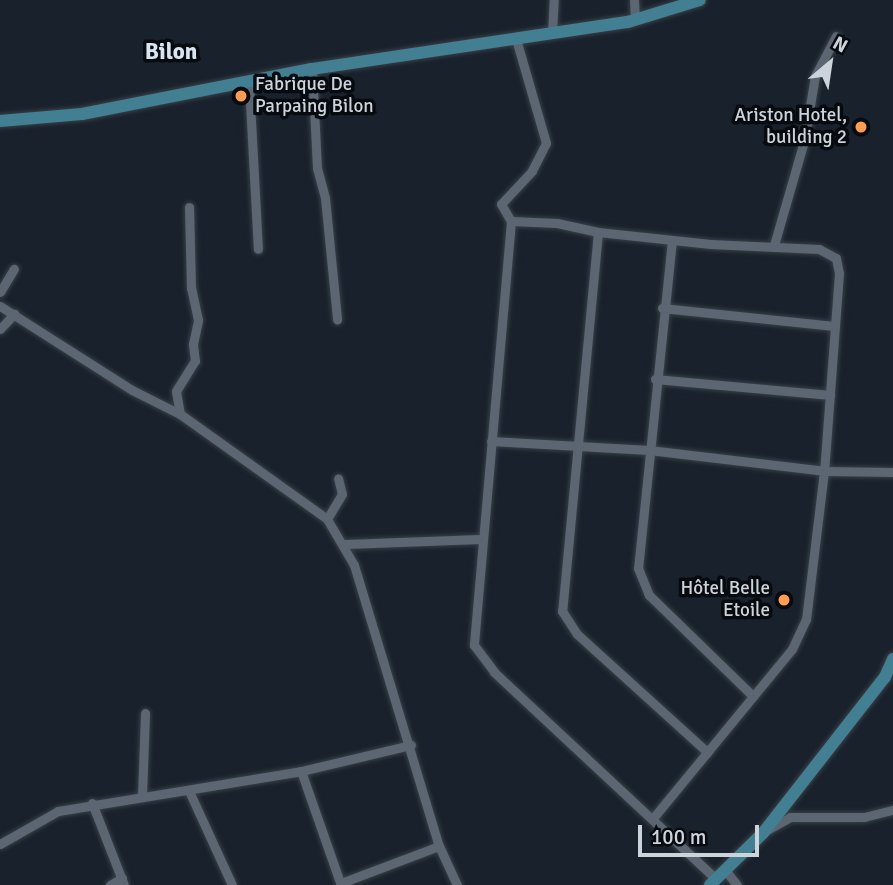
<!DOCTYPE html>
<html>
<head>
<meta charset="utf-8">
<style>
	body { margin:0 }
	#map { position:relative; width:893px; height:885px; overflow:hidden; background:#19222c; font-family:Signika,sans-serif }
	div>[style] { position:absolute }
	.roads { filter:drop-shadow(0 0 2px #383f47) drop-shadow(0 0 2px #383f47) }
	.street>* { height:9px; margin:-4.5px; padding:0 4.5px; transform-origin:4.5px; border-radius:4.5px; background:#5c6672 }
	.secondary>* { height:12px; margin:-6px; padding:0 6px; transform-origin:6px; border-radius:6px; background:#437f92 }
	.dots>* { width:19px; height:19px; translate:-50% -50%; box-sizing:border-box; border:4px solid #070b10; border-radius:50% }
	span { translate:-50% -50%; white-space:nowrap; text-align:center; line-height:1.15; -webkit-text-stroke:7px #070b10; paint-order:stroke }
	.poi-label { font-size:19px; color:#cdd3da }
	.left { translate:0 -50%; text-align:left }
	.right { translate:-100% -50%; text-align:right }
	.quarter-label { font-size:23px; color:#d8e4f2; font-weight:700 }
	.north { position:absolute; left:795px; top:28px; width:70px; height:70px; -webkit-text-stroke:5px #070b10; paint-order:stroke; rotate:29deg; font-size:19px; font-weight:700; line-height:28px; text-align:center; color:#cdd3da }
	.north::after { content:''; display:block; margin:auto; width:24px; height:32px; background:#cdd3da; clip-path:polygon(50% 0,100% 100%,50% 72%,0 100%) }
	.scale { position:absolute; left:638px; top:825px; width:121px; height:32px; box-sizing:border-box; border:4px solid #cdd3da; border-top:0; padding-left:9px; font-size:21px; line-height:24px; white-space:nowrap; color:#cdd3da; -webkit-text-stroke:5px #070b10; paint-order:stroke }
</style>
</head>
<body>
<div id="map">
	<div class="roads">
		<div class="street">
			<i style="left:634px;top:0;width:19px;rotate:87deg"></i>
			<i style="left:552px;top:33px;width:33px;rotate:-87deg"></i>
			<i style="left:516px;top:39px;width:108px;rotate:73.9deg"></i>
			<i style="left:546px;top:143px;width:31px;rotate:117deg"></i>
			<i style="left:532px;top:171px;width:45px;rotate:133.2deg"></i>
			<i style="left:501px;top:204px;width:20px;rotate:60deg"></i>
			<i style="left:511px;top:221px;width:426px;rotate:95deg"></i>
			<i style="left:474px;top:645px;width:34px;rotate:53deg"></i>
			<i style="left:494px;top:672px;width:304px;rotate:43deg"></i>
			<i style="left:312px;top:69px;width:99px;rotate:87.1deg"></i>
			<i style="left:317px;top:168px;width:31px;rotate:75deg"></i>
			<i style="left:325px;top:198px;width:122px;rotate:84.3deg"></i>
			<i style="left:249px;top:84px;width:165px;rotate:86.9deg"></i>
			<i style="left:511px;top:221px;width:46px;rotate:2.5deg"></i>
			<i style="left:557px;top:223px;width:42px;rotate:12.4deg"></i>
			<i style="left:598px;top:232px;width:113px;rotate:6.1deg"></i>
			<i style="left:710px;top:244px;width:109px;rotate:2.6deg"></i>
			<i style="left:819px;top:249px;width:19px;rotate:28deg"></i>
			<i style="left:836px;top:258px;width:15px;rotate:79deg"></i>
			<i style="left:839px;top:273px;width:199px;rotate:94.3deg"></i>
			<i style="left:824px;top:471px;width:149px;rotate:96.9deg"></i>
			<i style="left:806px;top:619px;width:33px;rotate:115deg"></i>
			<i style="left:792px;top:649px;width:219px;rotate:129.4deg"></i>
			<i style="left:598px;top:232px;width:381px;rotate:95.4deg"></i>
			<i style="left:562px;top:611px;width:27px;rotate:57deg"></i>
			<i style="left:577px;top:634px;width:176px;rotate:42.2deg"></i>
			<i style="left:672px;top:240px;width:330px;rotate:95.9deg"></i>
			<i style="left:638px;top:568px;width:29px;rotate:68deg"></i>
			<i style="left:649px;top:595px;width:145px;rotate:44.2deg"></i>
			<i style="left:774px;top:245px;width:108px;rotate:-73.9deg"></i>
			<i style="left:804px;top:141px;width:66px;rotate:-80.4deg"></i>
			<i style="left:815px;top:76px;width:45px;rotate:-62.3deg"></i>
			<i style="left:0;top:292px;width:27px;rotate:-59deg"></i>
			<i style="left:0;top:306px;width:156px;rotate:32.5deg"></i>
			<i style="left:132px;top:390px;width:54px;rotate:26.6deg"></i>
			<i style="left:180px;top:414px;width:181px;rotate:35.5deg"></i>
			<i style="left:327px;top:519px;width:53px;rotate:59.6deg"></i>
			<i style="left:354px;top:565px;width:294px;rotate:73.2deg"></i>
			<i style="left:439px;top:846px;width:43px;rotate:65.2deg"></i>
			<i style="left:662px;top:308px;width:173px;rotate:6deg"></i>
			<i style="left:0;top:329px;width:21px;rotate:-47deg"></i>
			<i style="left:655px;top:379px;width:176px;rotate:5.2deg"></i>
			<i style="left:180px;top:414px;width:23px;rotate:-100deg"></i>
			<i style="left:176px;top:391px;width:36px;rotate:-58deg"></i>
			<i style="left:195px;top:361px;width:17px;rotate:-97deg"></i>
			<i style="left:193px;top:344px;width:25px;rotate:-78deg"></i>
			<i style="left:198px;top:320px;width:33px;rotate:-102deg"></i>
			<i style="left:191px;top:288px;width:81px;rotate:-91.4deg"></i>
			<i style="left:491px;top:441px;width:158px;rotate:3.3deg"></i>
			<i style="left:649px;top:450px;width:176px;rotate:6.8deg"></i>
			<i style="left:824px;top:471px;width:69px;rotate:0.8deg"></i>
			<i style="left:327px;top:519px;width:29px;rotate:-59deg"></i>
			<i style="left:342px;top:494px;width:16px;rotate:-104deg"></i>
			<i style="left:344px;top:544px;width:138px;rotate:-2.1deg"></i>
			<i style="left:301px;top:771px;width:121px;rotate:70.7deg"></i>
			<i style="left:189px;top:791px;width:103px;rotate:65.4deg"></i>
			<i style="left:142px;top:796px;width:83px;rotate:-87.9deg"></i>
			<i style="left:92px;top:803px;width:88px;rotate:68.7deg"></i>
			<i style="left:767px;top:830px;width:26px;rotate:-29deg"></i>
			<i style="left:790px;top:817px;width:74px"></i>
			<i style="left:864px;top:817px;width:30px;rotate:-14deg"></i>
			<i style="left:0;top:844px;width:67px;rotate:-29.6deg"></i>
			<i style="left:58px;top:811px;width:246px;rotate:-9.3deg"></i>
			<i style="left:301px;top:771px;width:113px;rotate:-13.3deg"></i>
			<i style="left:726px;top:871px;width:18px;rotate:52deg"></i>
			<i style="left:341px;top:883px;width:105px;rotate:-20.7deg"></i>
			<i style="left:110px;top:885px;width:14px;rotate:-30deg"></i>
		</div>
		<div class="secondary">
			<i style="left:0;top:121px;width:82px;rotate:-4.9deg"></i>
			<i style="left:82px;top:114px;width:234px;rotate:-11.1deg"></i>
			<i style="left:312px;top:69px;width:319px;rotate:-8.5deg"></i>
			<i style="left:628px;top:22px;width:75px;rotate:-17deg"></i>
			<i style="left:710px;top:885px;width:74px;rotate:-44.5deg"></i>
			<i style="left:763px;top:833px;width:198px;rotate:-52deg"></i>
			<i style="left:885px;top:677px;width:20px;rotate:-66deg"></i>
		</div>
	</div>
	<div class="dots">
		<i style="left:241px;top:96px;background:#fc9d53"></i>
		<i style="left:861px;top:127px;background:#fc9d53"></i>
		<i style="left:784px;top:600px;background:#fc9d53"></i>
	</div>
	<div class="poi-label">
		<span class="left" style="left:255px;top:96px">Fabrique De<br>Parpaing Bilon</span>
		<span class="right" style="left:847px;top:127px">Ariston Hotel,<br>building 2</span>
		<span class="right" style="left:770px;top:600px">Hôtel Belle<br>Etoile</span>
	</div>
	<div class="quarter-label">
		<span style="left:171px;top:52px">Bilon</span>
	</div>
	<div class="north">N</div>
	<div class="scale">100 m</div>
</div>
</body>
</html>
